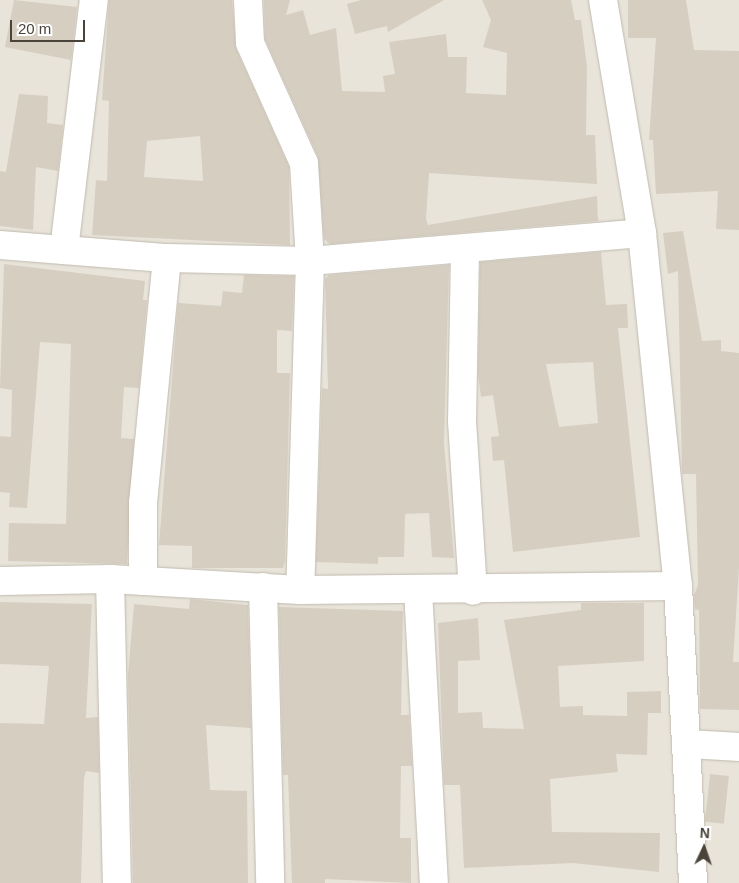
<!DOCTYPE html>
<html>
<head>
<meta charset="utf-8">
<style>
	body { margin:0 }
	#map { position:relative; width:739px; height:883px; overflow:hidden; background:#f5f2eb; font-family:Arial,sans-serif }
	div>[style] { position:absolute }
	.residential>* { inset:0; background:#e8e4da; transform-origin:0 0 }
	.building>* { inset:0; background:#d6cec1; transform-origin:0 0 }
	.roads { filter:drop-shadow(0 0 1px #c0baae) drop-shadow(0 0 1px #c0baae) }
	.street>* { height:28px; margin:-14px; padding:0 14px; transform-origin:14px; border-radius:14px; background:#fff }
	span { translate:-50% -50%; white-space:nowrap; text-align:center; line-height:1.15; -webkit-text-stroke:4px #fff; paint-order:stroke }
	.north { position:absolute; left:679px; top:823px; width:50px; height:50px; -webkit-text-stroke:4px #fff; paint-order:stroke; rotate:3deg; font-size:14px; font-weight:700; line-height:20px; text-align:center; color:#494339 }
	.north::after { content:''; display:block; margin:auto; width:18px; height:22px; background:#494339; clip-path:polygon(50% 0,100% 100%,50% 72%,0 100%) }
	.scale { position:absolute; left:10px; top:20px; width:75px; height:22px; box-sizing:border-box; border:2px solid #494339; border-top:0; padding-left:6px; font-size:15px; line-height:18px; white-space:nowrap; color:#494339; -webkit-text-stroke:4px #fff; paint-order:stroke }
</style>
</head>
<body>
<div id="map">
	<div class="residential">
		<i style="left:0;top:0;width:739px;height:883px"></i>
	</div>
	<div class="building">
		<i style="clip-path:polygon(14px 0,77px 7px,71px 60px,5px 47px)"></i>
		<i style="clip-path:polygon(evenodd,109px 0,232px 0,236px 49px,289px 167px,290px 245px,92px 235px,96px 180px,107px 181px,109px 101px,102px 100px,109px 0,200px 136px,203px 181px,144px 177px,147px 141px,200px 136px)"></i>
		<i style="clip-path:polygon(264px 0,290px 0,286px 15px,303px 10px,310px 35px,336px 28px,342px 91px,385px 92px,383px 76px,395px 74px,389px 42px,446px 34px,448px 57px,467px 57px,466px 93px,506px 95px,507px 53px,483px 47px,491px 20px,482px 0,571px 0,575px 20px,581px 20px,587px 67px,586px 135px,595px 135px,597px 184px,429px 173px,426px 219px,428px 225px,597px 196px,598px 221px,330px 244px,324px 239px,318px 157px,265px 39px)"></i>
		<i style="clip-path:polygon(361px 0,444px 0,388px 32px,387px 26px,355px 34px,347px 4px)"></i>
		<i style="clip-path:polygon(628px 0,686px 0,694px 50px,739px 51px,739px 230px,716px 229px,718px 191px,656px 194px,653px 140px,649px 140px,656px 38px,628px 38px)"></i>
		<i style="clip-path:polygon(19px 94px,48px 96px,47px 123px,63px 125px,58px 171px,36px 167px,33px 230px,0 226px,0 171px,6px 172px)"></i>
		<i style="clip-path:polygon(683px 231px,702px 341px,721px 340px,721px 351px,739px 353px,739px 568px,733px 662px,739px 662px,739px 710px,700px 709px,699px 610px,695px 609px,694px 595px,698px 585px,696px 474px,682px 474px,678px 271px,668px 274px,663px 233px)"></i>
		<i style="clip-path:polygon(evenodd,601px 252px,606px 305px,627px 304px,628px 328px,618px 328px,640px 537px,513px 552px,504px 460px,493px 461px,491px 437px,499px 436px,493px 395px,481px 397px,478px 374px,480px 262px,601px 252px,593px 362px,598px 423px,559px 427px,546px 364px,593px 362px)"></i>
		<i style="clip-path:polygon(4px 264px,145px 281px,143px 300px,147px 300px,139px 388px,124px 387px,121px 438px,134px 439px,127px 564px,8px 561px,9px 523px,66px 524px,71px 344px,40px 342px,27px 508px,9px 507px,10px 493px,0 492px,0 436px,11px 437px,12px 390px,0 388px)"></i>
		<i style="clip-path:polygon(449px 265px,444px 443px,454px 558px,432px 557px,429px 513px,405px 514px,404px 557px,378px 557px,378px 564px,316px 562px,322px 388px,328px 389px,325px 279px,329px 275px)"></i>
		<i style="clip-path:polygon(244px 275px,294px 276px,292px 331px,277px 330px,277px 373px,290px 373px,285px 561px,283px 568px,192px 568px,192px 546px,159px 545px,178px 303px,221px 306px,223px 291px,242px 293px)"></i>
		<i style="clip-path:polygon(190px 599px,248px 605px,251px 728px,206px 725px,210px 790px,247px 791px,248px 883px,133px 883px,128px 675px,134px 604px,189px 609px)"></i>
		<i style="clip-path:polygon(0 602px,92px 604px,86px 718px,98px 717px,99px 773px,86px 771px,84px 778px,81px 883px,0 883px,0 723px,44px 724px,49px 666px,0 664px)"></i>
		<i style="clip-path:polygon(581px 603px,644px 603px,644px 661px,558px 666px,560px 707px,583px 706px,583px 715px,627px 716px,627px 692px,661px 691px,661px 713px,648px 713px,647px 755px,616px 754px,618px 772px,550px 779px,552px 832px,660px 833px,659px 872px,573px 863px,464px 868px,460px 785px,444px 785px,438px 623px,478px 618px,480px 660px,458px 661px,458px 713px,482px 712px,483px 728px,524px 729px,504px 620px,581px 610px)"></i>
		<i style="clip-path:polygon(279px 607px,403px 611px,401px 715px,409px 715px,412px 766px,401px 766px,400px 838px,411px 838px,411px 883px,325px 879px,325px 883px,292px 883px,288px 775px,283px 775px)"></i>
		<i style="left:710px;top:774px;width:19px;height:48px;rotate:6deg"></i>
	</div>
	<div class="roads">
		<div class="street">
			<i style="left:248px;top:0;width:43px;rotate:87.3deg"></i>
			<i style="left:250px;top:43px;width:132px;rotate:65.8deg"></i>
			<i style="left:304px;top:163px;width:98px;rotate:86.5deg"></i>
			<i style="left:310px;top:261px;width:329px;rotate:91.7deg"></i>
			<i style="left:603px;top:0;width:236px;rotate:80.5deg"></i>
			<i style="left:642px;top:233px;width:355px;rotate:84.2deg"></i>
			<i style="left:678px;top:586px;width:297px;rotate:87.1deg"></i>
			<i style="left:0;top:245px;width:168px;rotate:4.5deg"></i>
			<i style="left:167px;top:258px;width:143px;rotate:1.2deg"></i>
			<i style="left:310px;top:261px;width:333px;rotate:-4.8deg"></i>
			<i style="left:64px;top:250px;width:252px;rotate:-83.2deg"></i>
			<i style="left:465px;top:251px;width:170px;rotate:91deg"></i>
			<i style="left:462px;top:421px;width:170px;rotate:86.3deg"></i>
			<i style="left:110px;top:579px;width:304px;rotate:88.7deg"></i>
			<i style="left:0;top:581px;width:110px;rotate:-1deg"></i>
			<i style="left:110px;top:579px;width:190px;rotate:3.3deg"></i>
			<i style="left:300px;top:590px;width:378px;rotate:-0.6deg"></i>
			<i style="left:143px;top:581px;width:78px;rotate:-90deg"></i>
			<i style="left:143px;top:503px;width:246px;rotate:-84.4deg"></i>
			<i style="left:263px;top:587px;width:296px;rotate:88.6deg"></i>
			<i style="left:418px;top:590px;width:293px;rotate:86.9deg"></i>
			<i style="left:689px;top:744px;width:50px;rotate:3.4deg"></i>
		</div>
	</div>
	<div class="north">N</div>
	<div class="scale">20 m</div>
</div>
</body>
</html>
